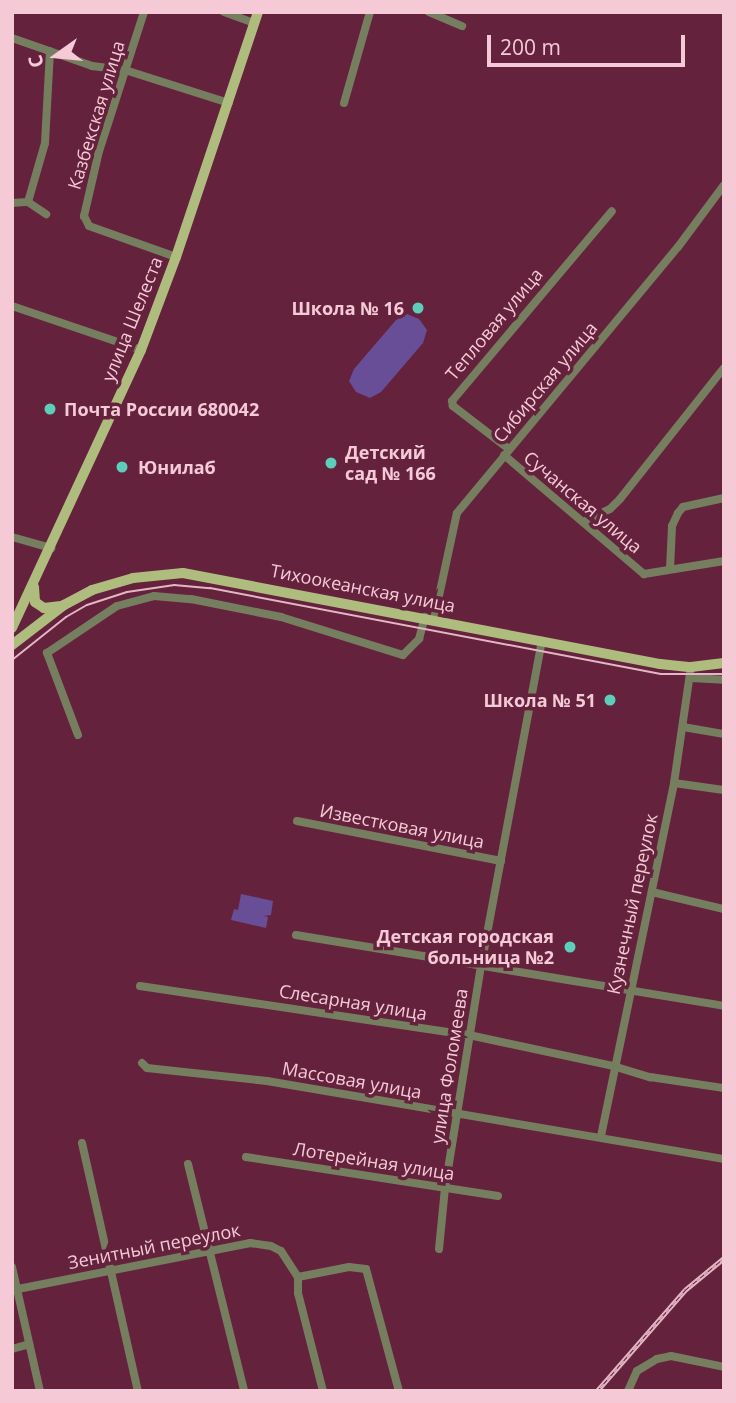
<!DOCTYPE html>
<html>
<head>
<meta charset="utf-8">
<style>
	body { margin:0 }
	#map { position:relative; width:736px; height:1403px; overflow:hidden; background:#65223c; font-family:"Open Sans",sans-serif }
	div>[style] { position:absolute }
	.green>* { inset:0; background:#684d97 }
	.minor>* { height:8px; margin:-4px; padding:0 4px; transform-origin:4px; border-radius:4px; background:#767e60 }
	.major>* { height:10px; margin:-5px; padding:0 5px; transform-origin:5px; border-radius:5px; background:#aebd7e }
	.tram>* { height:2px; margin:-1px; padding:0 1px; transform-origin:1px; border-radius:1px; background:#e4b6c4 }
	.rail>* { height:4.5px; margin-top:-2.25px; transform-origin:0; background:repeating-linear-gradient(90deg,#65223c 0 5px,#e4b6c4 0 10px); box-sizing:border-box; border-block:2px solid #e4b6c4 }
	.dots>* { width:19px; height:19px; translate:-50% -50%; box-sizing:border-box; border:4px solid #65223c; border-radius:50% }
	span { translate:-50% -50%; white-space:nowrap; text-align:center; line-height:1.15; -webkit-text-stroke:7px #65223c; paint-order:stroke }
	.street-label { font-size:18px; color:#f5cad6 }
	.poi-label { font-size:18px; color:#f5cad6; font-weight:700 }
	.right { translate:-100% -50%; text-align:right }
	.left { translate:0 -50%; text-align:left }
	.frame { position:absolute; inset:0; border:14px solid #f5cad6; pointer-events:none }
	.north { position:absolute; left:21px; top:21px; width:70px; height:70px; -webkit-text-stroke:5px #65223c; paint-order:stroke; rotate:255deg; font-size:19px; font-weight:700; line-height:28px; text-align:center; color:#f5cad6 }
	.north::after { content:''; display:block; margin:auto; width:24px; height:32px; background:#f5cad6; clip-path:polygon(50% 0,100% 100%,50% 72%,0 100%) }
	.scale { position:absolute; left:487px; top:35px; width:198px; height:32px; box-sizing:border-box; border:4px solid #f5cad6; border-top:0; padding-left:9px; font-size:21px; line-height:24px; white-space:nowrap; color:#f5cad6; -webkit-text-stroke:5px #65223c; paint-order:stroke }
</style>
</head>
<body>
<div id="map">
	<div class="green">
		<i style="clip-path:polygon(407px 314px,419px 319px,427px 330px,423px 343px,381px 392px,370px 398px,356px 392px,349px 381px,354px 369px,396px 320px)"></i>
		<i style="clip-path:polygon(241px 894px,273px 901px,271px 915px,264px 916px,268px 917px,266px 928px,231px 920px,234px 909px,238px 910px)"></i>
	</div>
	<div class="minor">
		<i style="left:144px;top:12px;width:146px;rotate:107.9deg"></i>
		<i style="left:99px;top:151px;width:67px;rotate:103deg"></i>
		<i style="left:84px;top:216px;width:11px;rotate:63deg"></i>
		<i style="left:89px;top:226px;width:92px;rotate:19.6deg"></i>
		<i style="left:224px;top:12px;width:33px;rotate:20deg"></i>
		<i style="left:429px;top:12px;width:36px;rotate:23deg"></i>
		<i style="left:12px;top:38px;width:85px;rotate:19.3deg"></i>
		<i style="left:92px;top:66px;width:33px;rotate:7deg"></i>
		<i style="left:125px;top:70px;width:109px;rotate:17.6deg"></i>
		<i style="left:344px;top:103px;width:95px;rotate:-74.1deg"></i>
		<i style="left:28px;top:202px;width:61px;rotate:-73.9deg"></i>
		<i style="left:45px;top:143px;width:92px;rotate:-86.9deg"></i>
		<i style="left:12px;top:203px;width:16px;rotate:-4deg"></i>
		<i style="left:28px;top:202px;width:22px;rotate:34deg"></i>
		<i style="left:12px;top:306px;width:136px;rotate:18.8deg"></i>
		<i style="left:509px;top:449px;width:71px;rotate:-142.5deg"></i>
		<i style="left:453px;top:406px;width:5px;rotate:-101deg"></i>
		<i style="left:452px;top:401px;width:248px;rotate:-49.9deg"></i>
		<i style="left:504px;top:455px;width:184px;rotate:40.4deg"></i>
		<i style="left:644px;top:574px;width:81px;rotate:-9.2deg"></i>
		<i style="left:583px;top:522px;width:30px;rotate:-26deg"></i>
		<i style="left:610px;top:509px;width:14px;rotate:-45deg"></i>
		<i style="left:620px;top:499px;width:167px;rotate:-51.6deg"></i>
		<i style="left:12px;top:537px;width:41px;rotate:15.8deg"></i>
		<i style="left:670px;top:569px;width:43px;rotate:-87.3deg"></i>
		<i style="left:672px;top:526px;width:14px;rotate:-65deg"></i>
		<i style="left:678px;top:513px;width:8px;rotate:-50deg"></i>
		<i style="left:683px;top:507px;width:42px;rotate:-12.4deg"></i>
		<i style="left:434px;top:619px;width:108px;rotate:-77.8deg"></i>
		<i style="left:457px;top:513px;width:346px;rotate:-50.3deg"></i>
		<i style="left:678px;top:247px;width:77px;rotate:-53.4deg"></i>
		<i style="left:691px;top:678px;width:33px;rotate:3deg"></i>
		<i style="left:683px;top:727px;width:42px;rotate:9.7deg"></i>
		<i style="left:78px;top:735px;width:88px;rotate:-110.7deg"></i>
		<i style="left:47px;top:653px;width:84px;rotate:-33.9deg"></i>
		<i style="left:117px;top:606px;width:38px;rotate:-15deg"></i>
		<i style="left:154px;top:596px;width:37px;rotate:5deg"></i>
		<i style="left:191px;top:599px;width:92px;rotate:11.3deg"></i>
		<i style="left:281px;top:617px;width:128px;rotate:17.3deg"></i>
		<i style="left:403px;top:655px;width:23px;rotate:-45deg"></i>
		<i style="left:419px;top:639px;width:23px;rotate:-75deg"></i>
		<i style="left:674px;top:783px;width:50px;rotate:8deg"></i>
		<i style="left:297px;top:821px;width:208px;rotate:11.1deg"></i>
		<i style="left:652px;top:892px;width:74px;rotate:13.3deg"></i>
		<i style="left:296px;top:935px;width:434px;rotate:9.4deg"></i>
		<i style="left:140px;top:986px;width:333px;rotate:8.5deg"></i>
		<i style="left:469px;top:1035px;width:147px;rotate:12.1deg"></i>
		<i style="left:613px;top:1066px;width:39px;rotate:17deg"></i>
		<i style="left:650px;top:1077px;width:75px;rotate:8.5deg"></i>
		<i style="left:142px;top:1063px;width:7px;rotate:45deg"></i>
		<i style="left:147px;top:1068px;width:121px;rotate:6.2deg"></i>
		<i style="left:267px;top:1081px;width:464px;rotate:9.7deg"></i>
		<i style="left:601px;top:1136px;width:360px;rotate:-78.3deg"></i>
		<i style="left:674px;top:783px;width:117px;rotate:-81.7deg"></i>
		<i style="left:82px;top:1143px;width:254px;rotate:77.3deg"></i>
		<i style="left:246px;top:1157px;width:255px;rotate:8.8deg"></i>
		<i style="left:188px;top:1164px;width:234px;rotate:76.1deg"></i>
		<i style="left:439px;top:1249px;width:61px;rotate:-84.4deg"></i>
		<i style="left:445px;top:1188px;width:225px;rotate:-80.8deg"></i>
		<i style="left:481px;top:966px;width:331px;rotate:-79.4deg"></i>
		<i style="left:12px;top:1267px;width:127px;rotate:77.3deg"></i>
		<i style="left:298px;top:1277px;width:52px;rotate:-11.1deg"></i>
		<i style="left:349px;top:1267px;width:17px;rotate:7deg"></i>
		<i style="left:366px;top:1269px;width:126px;rotate:74.9deg"></i>
		<i style="left:18px;top:1289px;width:237px;rotate:-11.2deg"></i>
		<i style="left:250px;top:1243px;width:21px;rotate:8deg"></i>
		<i style="left:271px;top:1246px;width:11px;rotate:27deg"></i>
		<i style="left:281px;top:1251px;width:31px;rotate:57deg"></i>
		<i style="left:298px;top:1277px;width:16px;rotate:90deg"></i>
		<i style="left:298px;top:1293px;width:101px;rotate:75.7deg"></i>
		<i style="left:12px;top:1349px;width:18px;rotate:-16deg"></i>
		<i style="left:628px;top:1391px;width:22px;rotate:-66deg"></i>
		<i style="left:637px;top:1371px;width:23px;rotate:-31deg"></i>
		<i style="left:657px;top:1359px;width:14px;rotate:-12deg"></i>
		<i style="left:671px;top:1356px;width:54px;rotate:11.7deg"></i>
	</div>
	<div class="major">
		<i style="left:34px;top:587px;width:15px;rotate:86deg"></i>
		<i style="left:35px;top:602px;width:11px;rotate:34deg"></i>
		<i style="left:44px;top:608px;width:17px;rotate:-7deg"></i>
		<i style="left:12px;top:628px;width:306px;rotate:-65.1deg"></i>
		<i style="left:141px;top:350px;width:99px;rotate:-69.4deg"></i>
		<i style="left:176px;top:257px;width:258px;rotate:-71.5deg"></i>
		<i style="left:12px;top:645px;width:66px;rotate:-37.6deg"></i>
		<i style="left:64px;top:605px;width:32px;rotate:-28deg"></i>
		<i style="left:92px;top:590px;width:43px;rotate:-16.3deg"></i>
		<i style="left:133px;top:578px;width:50px;rotate:-5.7deg"></i>
		<i style="left:183px;top:573px;width:486px;rotate:10.8deg"></i>
		<i style="left:660px;top:664px;width:31px;rotate:6deg"></i>
		<i style="left:691px;top:667px;width:33px;rotate:-7deg"></i>
	</div>
	<div class="tram">
		<i style="left:12px;top:660px;width:69px;rotate:-38.5deg"></i>
		<i style="left:66px;top:617px;width:24px;rotate:-30deg"></i>
		<i style="left:87px;top:605px;width:42px;rotate:-18deg"></i>
		<i style="left:127px;top:592px;width:48px;rotate:-8.5deg"></i>
		<i style="left:174px;top:585px;width:36px;rotate:5deg"></i>
		<i style="left:210px;top:588px;width:459px;rotate:10.8deg"></i>
		<i style="left:661px;top:674px;width:63px"></i>
	</div>
	<div class="rail">
		<i style="left:597px;top:1391px;width:134px;rotate:-48.9deg"></i>
		<i style="left:685px;top:1290px;width:50px;rotate:-39.4deg"></i>
	</div>
	<div class="dots">
		<i style="left:418px;top:308px;background:#5dceb9"></i>
		<i style="left:50px;top:409px;background:#5dceb9"></i>
		<i style="left:331px;top:463px;background:#5dceb9"></i>
		<i style="left:122px;top:467px;background:#5dceb9"></i>
		<i style="left:610px;top:700px;background:#5dceb9"></i>
		<i style="left:570px;top:947px;background:#5dceb9"></i>
	</div>
	<div class="street-label">
		<span style="left:96px;top:115px;rotate:-73deg">Казбекская улица</span>
		<span style="left:132px;top:319px;rotate:-68deg">улица Шелеста</span>
		<span style="left:494px;top:324px;rotate:-50deg">Тепловая улица</span>
		<span style="left:545px;top:382px;rotate:-50deg">Сибирская улица</span>
		<span style="left:583px;top:502px;rotate:40deg">Сучанская улица</span>
		<span style="left:363px;top:588px;rotate:11deg">Тихоокеанская улица</span>
		<span style="left:402px;top:826px;rotate:11deg">Известковая улица</span>
		<span style="left:632px;top:904px;rotate:-78deg">Кузнечный переулок</span>
		<span style="left:353px;top:1002px;rotate:9deg">Слесарная улица</span>
		<span style="left:449px;top:1066px;rotate:-81deg">улица Фоломеева</span>
		<span style="left:352px;top:1080px;rotate:10deg">Массовая улица</span>
		<span style="left:374px;top:1161px;rotate:9deg">Лотерейная улица</span>
		<span style="left:154px;top:1246px;rotate:-11deg">Зенитный переулок</span>
	</div>
	<div class="poi-label">
		<span class="right" style="left:404px;top:308px">Школа № 16</span>
		<span class="left" style="left:64px;top:409px">Почта России 680042</span>
		<span class="left" style="left:345px;top:463px">Детский<br>сад № 166</span>
		<span class="left" style="left:138px;top:467px">Юнилаб</span>
		<span class="right" style="left:596px;top:700px">Школа № 51</span>
		<span class="right" style="left:554px;top:947px">Детская городская<br>больница №2</span>
	</div>
	<div class="frame"></div>
	<div class="north">С</div>
	<div class="scale">200 m</div>
</div>
</body>
</html>
